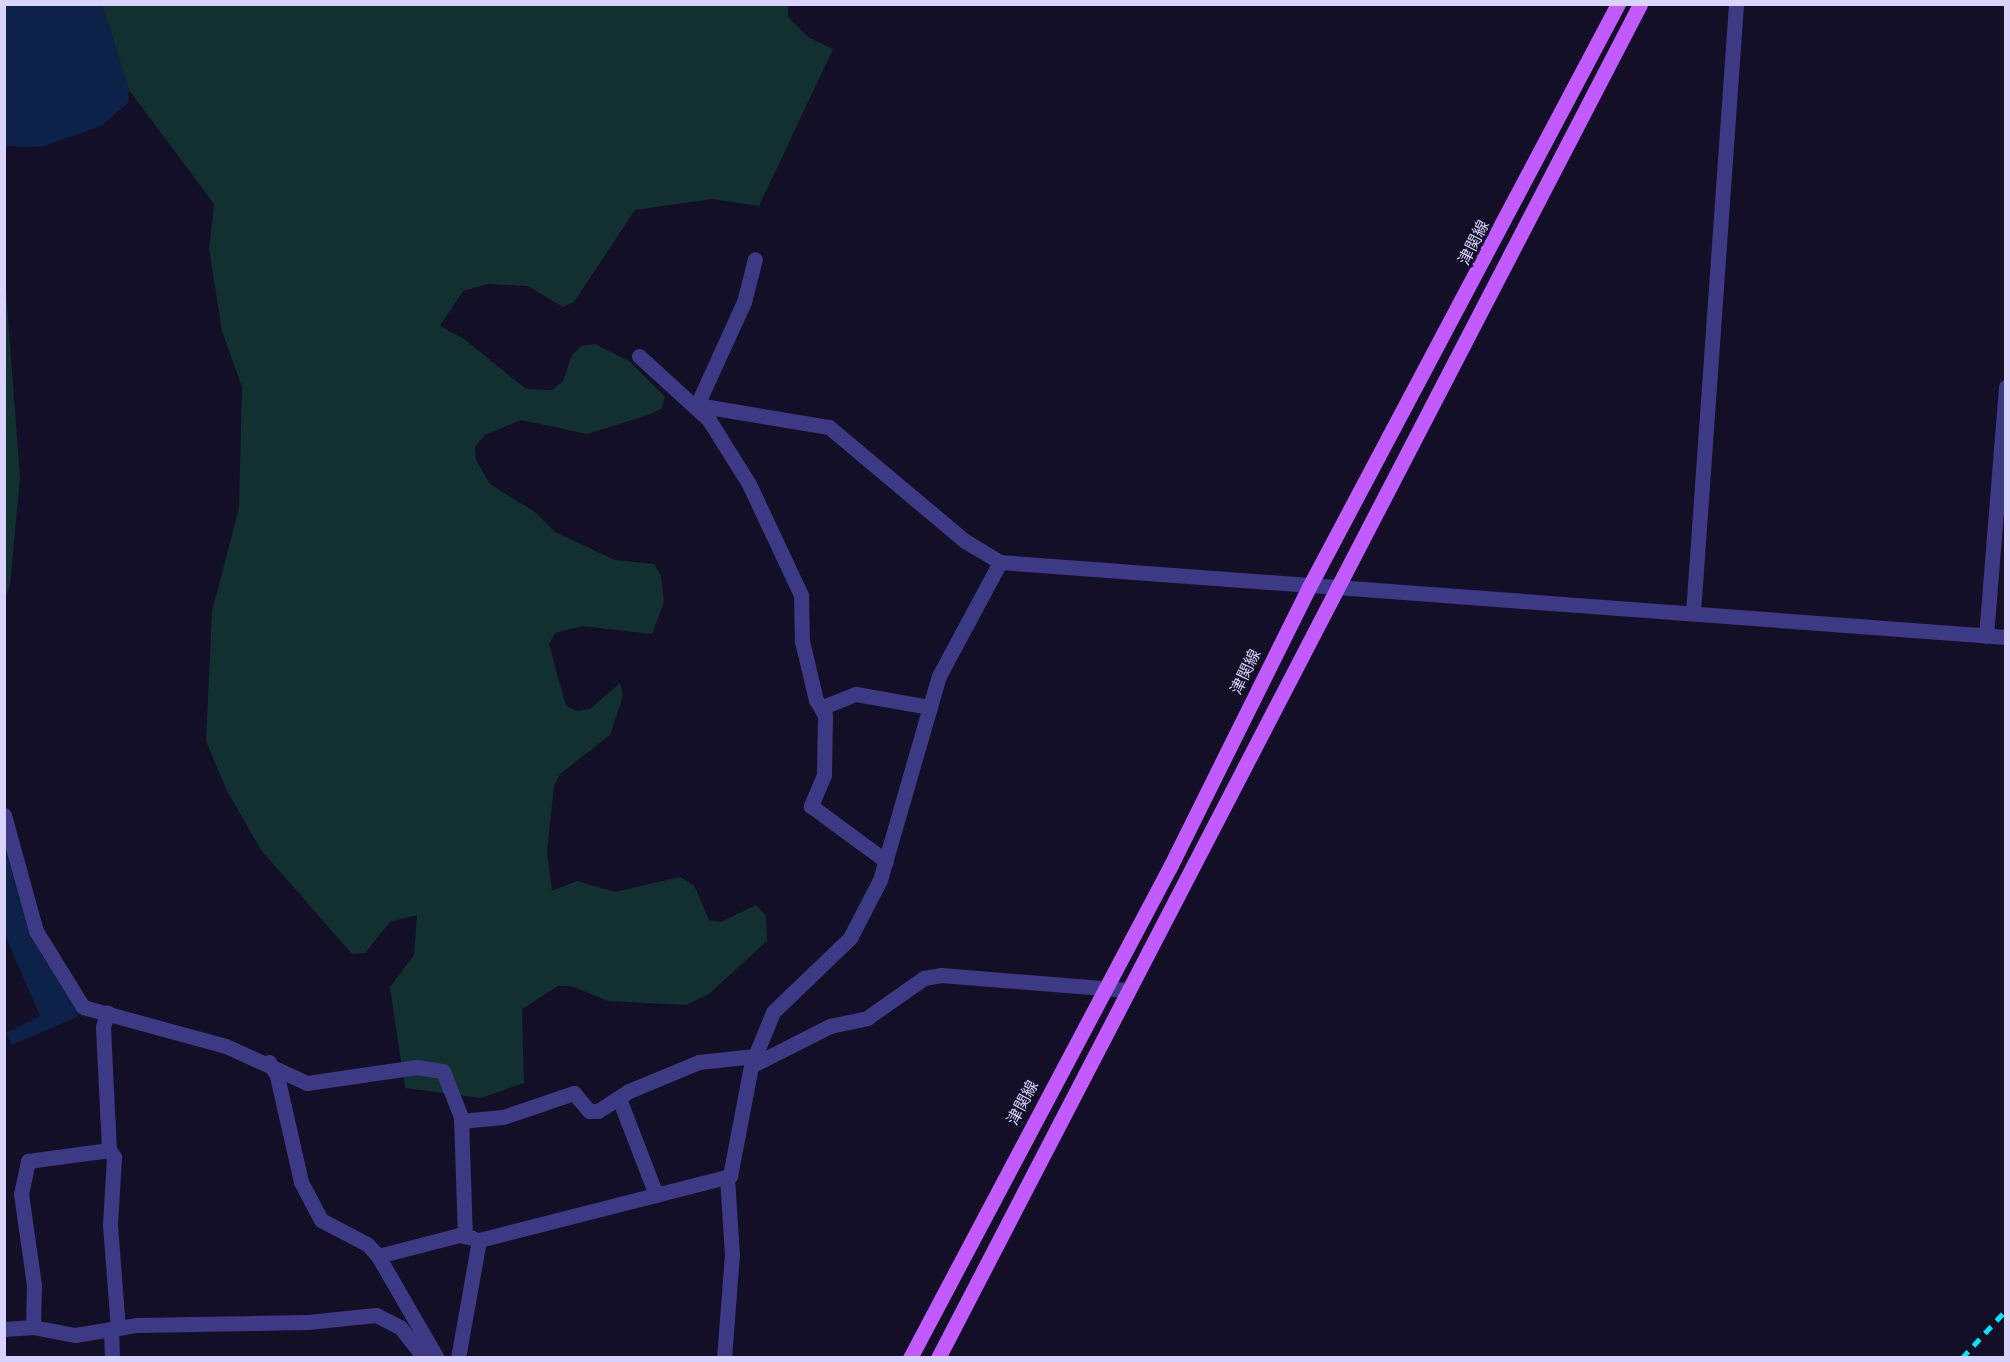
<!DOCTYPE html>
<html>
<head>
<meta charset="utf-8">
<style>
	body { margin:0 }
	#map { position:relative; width:2010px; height:1362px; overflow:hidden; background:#130f26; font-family:"Nunito Sans","Noto Sans JP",sans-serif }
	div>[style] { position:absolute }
	.green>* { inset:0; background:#12302f }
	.water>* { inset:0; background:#0c2248 }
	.minor>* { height:15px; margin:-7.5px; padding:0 7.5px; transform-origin:7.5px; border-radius:7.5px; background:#3d3a85 }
	.major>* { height:15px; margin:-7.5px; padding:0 7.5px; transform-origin:7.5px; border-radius:7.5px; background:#c25bff }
	.rail>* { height:4.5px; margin-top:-2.25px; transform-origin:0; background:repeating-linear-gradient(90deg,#00e5ff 0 9px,transparent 0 17px) }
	span { translate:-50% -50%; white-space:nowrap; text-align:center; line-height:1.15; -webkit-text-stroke:6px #130f26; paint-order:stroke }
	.street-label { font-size:16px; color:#d9d4ff }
	.frame { position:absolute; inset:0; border:6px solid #d9d4ff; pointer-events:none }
</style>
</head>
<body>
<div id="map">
	<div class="green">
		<i style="clip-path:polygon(102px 5px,788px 5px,788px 17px,808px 37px,833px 49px,759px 206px,712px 199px,635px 210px,574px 302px,563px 307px,528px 286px,488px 284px,463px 291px,440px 326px,464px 339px,526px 389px,552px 390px,563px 381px,572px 355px,581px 346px,595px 344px,629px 361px,665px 397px,661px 409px,648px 415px,587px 434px,521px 420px,485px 435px,475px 447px,476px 460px,490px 484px,535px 512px,555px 532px,615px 560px,654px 564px,661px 576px,664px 602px,652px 634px,582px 626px,555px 633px,549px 644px,566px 706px,578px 711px,590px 709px,620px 683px,623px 696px,610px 735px,560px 774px,554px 786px,547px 852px,552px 891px,577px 881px,615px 892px,680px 877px,694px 885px,709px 920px,721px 922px,756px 905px,766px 916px,767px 941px,709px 994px,686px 1005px,608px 1001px,571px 986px,558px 986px,522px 1009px,524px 1083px,481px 1098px,405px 1088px,390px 987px,414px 955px,417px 915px,390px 922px,365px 953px,352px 954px,261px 850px,227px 791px,206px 741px,212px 611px,239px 508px,242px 387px,222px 331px,209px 249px,214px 204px,129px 90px)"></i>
		<i style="clip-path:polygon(5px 278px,20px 478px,10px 585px,5px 597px)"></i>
	</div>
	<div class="water">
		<i style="clip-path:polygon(5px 4px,102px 5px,129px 90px,128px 103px,101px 126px,41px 147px,5px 146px)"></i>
		<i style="clip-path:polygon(4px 844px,29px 934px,79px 1016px,12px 1045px,6px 1033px,40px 1016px,5px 935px)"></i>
	</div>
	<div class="minor">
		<i style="left:639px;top:356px;width:95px;rotate:42.4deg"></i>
		<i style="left:709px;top:420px;width:75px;rotate:58deg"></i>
		<i style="left:749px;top:484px;width:123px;rotate:64.9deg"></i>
		<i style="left:801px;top:595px;width:46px;rotate:88.8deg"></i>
		<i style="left:802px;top:641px;width:61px;rotate:76.7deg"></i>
		<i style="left:816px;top:700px;width:17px;rotate:59deg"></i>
		<i style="left:825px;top:715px;width:60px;rotate:91deg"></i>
		<i style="left:824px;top:775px;width:34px;rotate:113deg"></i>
		<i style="left:811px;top:806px;width:93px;rotate:36.3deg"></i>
		<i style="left:697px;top:405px;width:134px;rotate:9.5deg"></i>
		<i style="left:829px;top:427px;width:177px;rotate:40deg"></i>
		<i style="left:965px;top:541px;width:41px;rotate:31deg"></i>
		<i style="left:1000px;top:562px;width:1009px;rotate:4.26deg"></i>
		<i style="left:697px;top:405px;width:113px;rotate:-65.5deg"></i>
		<i style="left:744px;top:302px;width:44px;rotate:-75.7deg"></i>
		<i style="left:1693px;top:613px;width:611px;rotate:-85.96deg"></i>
		<i style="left:1986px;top:636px;width:250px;rotate:-85.4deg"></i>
		<i style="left:823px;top:707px;width:35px;rotate:-22deg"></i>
		<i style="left:856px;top:694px;width:75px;rotate:10deg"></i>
		<i style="left:4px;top:815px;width:120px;rotate:74.6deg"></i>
		<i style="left:36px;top:931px;width:89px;rotate:58.3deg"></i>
		<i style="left:83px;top:1007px;width:148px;rotate:15.3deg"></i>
		<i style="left:226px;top:1046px;width:89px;rotate:24.6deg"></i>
		<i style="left:307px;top:1083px;width:111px;rotate:-8.3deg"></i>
		<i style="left:417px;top:1067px;width:26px;rotate:9deg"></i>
		<i style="left:443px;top:1071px;width:49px;rotate:68.6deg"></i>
		<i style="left:461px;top:1117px;width:118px;rotate:88.1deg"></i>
		<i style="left:269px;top:1062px;width:16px;rotate:60deg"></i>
		<i style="left:277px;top:1076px;width:109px;rotate:77.2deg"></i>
		<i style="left:301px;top:1182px;width:43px;rotate:62.2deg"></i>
		<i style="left:321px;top:1220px;width:52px;rotate:27.6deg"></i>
		<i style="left:367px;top:1244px;width:16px;rotate:47deg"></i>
		<i style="left:378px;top:1256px;width:118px;rotate:60deg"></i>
		<i style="left:751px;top:1066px;width:89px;rotate:-26.9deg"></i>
		<i style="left:830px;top:1026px;width:38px;rotate:-12deg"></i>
		<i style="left:867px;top:1018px;width:70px;rotate:-35.1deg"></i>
		<i style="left:924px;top:978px;width:17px;rotate:-10deg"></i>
		<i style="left:941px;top:975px;width:187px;rotate:4.6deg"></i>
		<i style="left:620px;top:1101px;width:101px;rotate:69deg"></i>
		<i style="left:461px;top:1121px;width:42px;rotate:-5.4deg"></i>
		<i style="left:503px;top:1117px;width:75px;rotate:-18.7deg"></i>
		<i style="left:574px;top:1093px;width:23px;rotate:50deg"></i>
		<i style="left:589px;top:1111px;width:9px"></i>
		<i style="left:598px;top:1111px;width:37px;rotate:-33deg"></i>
		<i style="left:629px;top:1091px;width:76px;rotate:-22.5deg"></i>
		<i style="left:699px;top:1062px;width:56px;rotate:-6.1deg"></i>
		<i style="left:109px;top:1150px;width:9px;rotate:54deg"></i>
		<i style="left:114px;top:1157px;width:68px;rotate:93.4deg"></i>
		<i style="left:110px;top:1225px;width:103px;rotate:85.6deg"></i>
		<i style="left:378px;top:1256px;width:84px;rotate:-14.5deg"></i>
		<i style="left:459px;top:1235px;width:14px;rotate:12deg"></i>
		<i style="left:33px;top:1327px;width:42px;rotate:-88.6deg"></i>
		<i style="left:34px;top:1285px;width:92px;rotate:-98.1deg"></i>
		<i style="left:21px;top:1194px;width:34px;rotate:-78deg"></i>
		<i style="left:28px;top:1161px;width:82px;rotate:-7.7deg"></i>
		<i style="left:109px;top:1150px;width:123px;rotate:-92.8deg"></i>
		<i style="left:103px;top:1027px;width:15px;rotate:-74deg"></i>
		<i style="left:4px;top:1329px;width:29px;rotate:-4deg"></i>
		<i style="left:33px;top:1327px;width:43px;rotate:10.8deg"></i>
		<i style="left:75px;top:1335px;width:63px;rotate:-9.2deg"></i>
		<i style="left:137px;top:1325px;width:171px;rotate:-1deg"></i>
		<i style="left:308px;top:1322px;width:68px;rotate:-5.9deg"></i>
		<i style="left:376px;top:1315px;width:27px;rotate:27deg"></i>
		<i style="left:400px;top:1327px;width:39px;rotate:52deg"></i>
		<i style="left:111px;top:1329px;width:29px;rotate:88deg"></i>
		<i style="left:458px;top:1358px;width:120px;rotate:-79.9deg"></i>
		<i style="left:479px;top:1240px;width:259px;rotate:-14.3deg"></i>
		<i style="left:730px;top:1176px;width:112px;rotate:-79.2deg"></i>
		<i style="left:751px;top:1066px;width:58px;rotate:-67.8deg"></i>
		<i style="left:773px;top:1012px;width:107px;rotate:-43.9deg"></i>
		<i style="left:850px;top:938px;width:65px;rotate:-62.7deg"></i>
		<i style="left:880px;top:880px;width:212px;rotate:-73.9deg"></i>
		<i style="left:939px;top:676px;width:129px;rotate:-61.8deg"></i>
		<i style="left:724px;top:1358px;width:103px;rotate:-85.6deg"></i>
		<i style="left:732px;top:1255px;width:77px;rotate:-93.7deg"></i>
	</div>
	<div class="major">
		<i style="left:910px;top:1358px;width:558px;rotate:-62.1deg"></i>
		<i style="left:1171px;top:865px;width:310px;rotate:-63.6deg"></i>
		<i style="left:1309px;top:587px;width:660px;rotate:-62.08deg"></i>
		<i style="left:938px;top:1358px;width:1525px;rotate:-62.59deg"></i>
	</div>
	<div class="rail">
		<i style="left:1962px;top:1358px;width:65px;rotate:-47.5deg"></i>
	</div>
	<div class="street-label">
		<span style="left:1474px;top:243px;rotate:-63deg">津関線</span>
		<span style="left:1246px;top:672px;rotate:-64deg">津関線</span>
		<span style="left:1023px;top:1103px;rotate:-62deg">津関線</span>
	</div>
	<div class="frame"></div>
</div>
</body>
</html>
